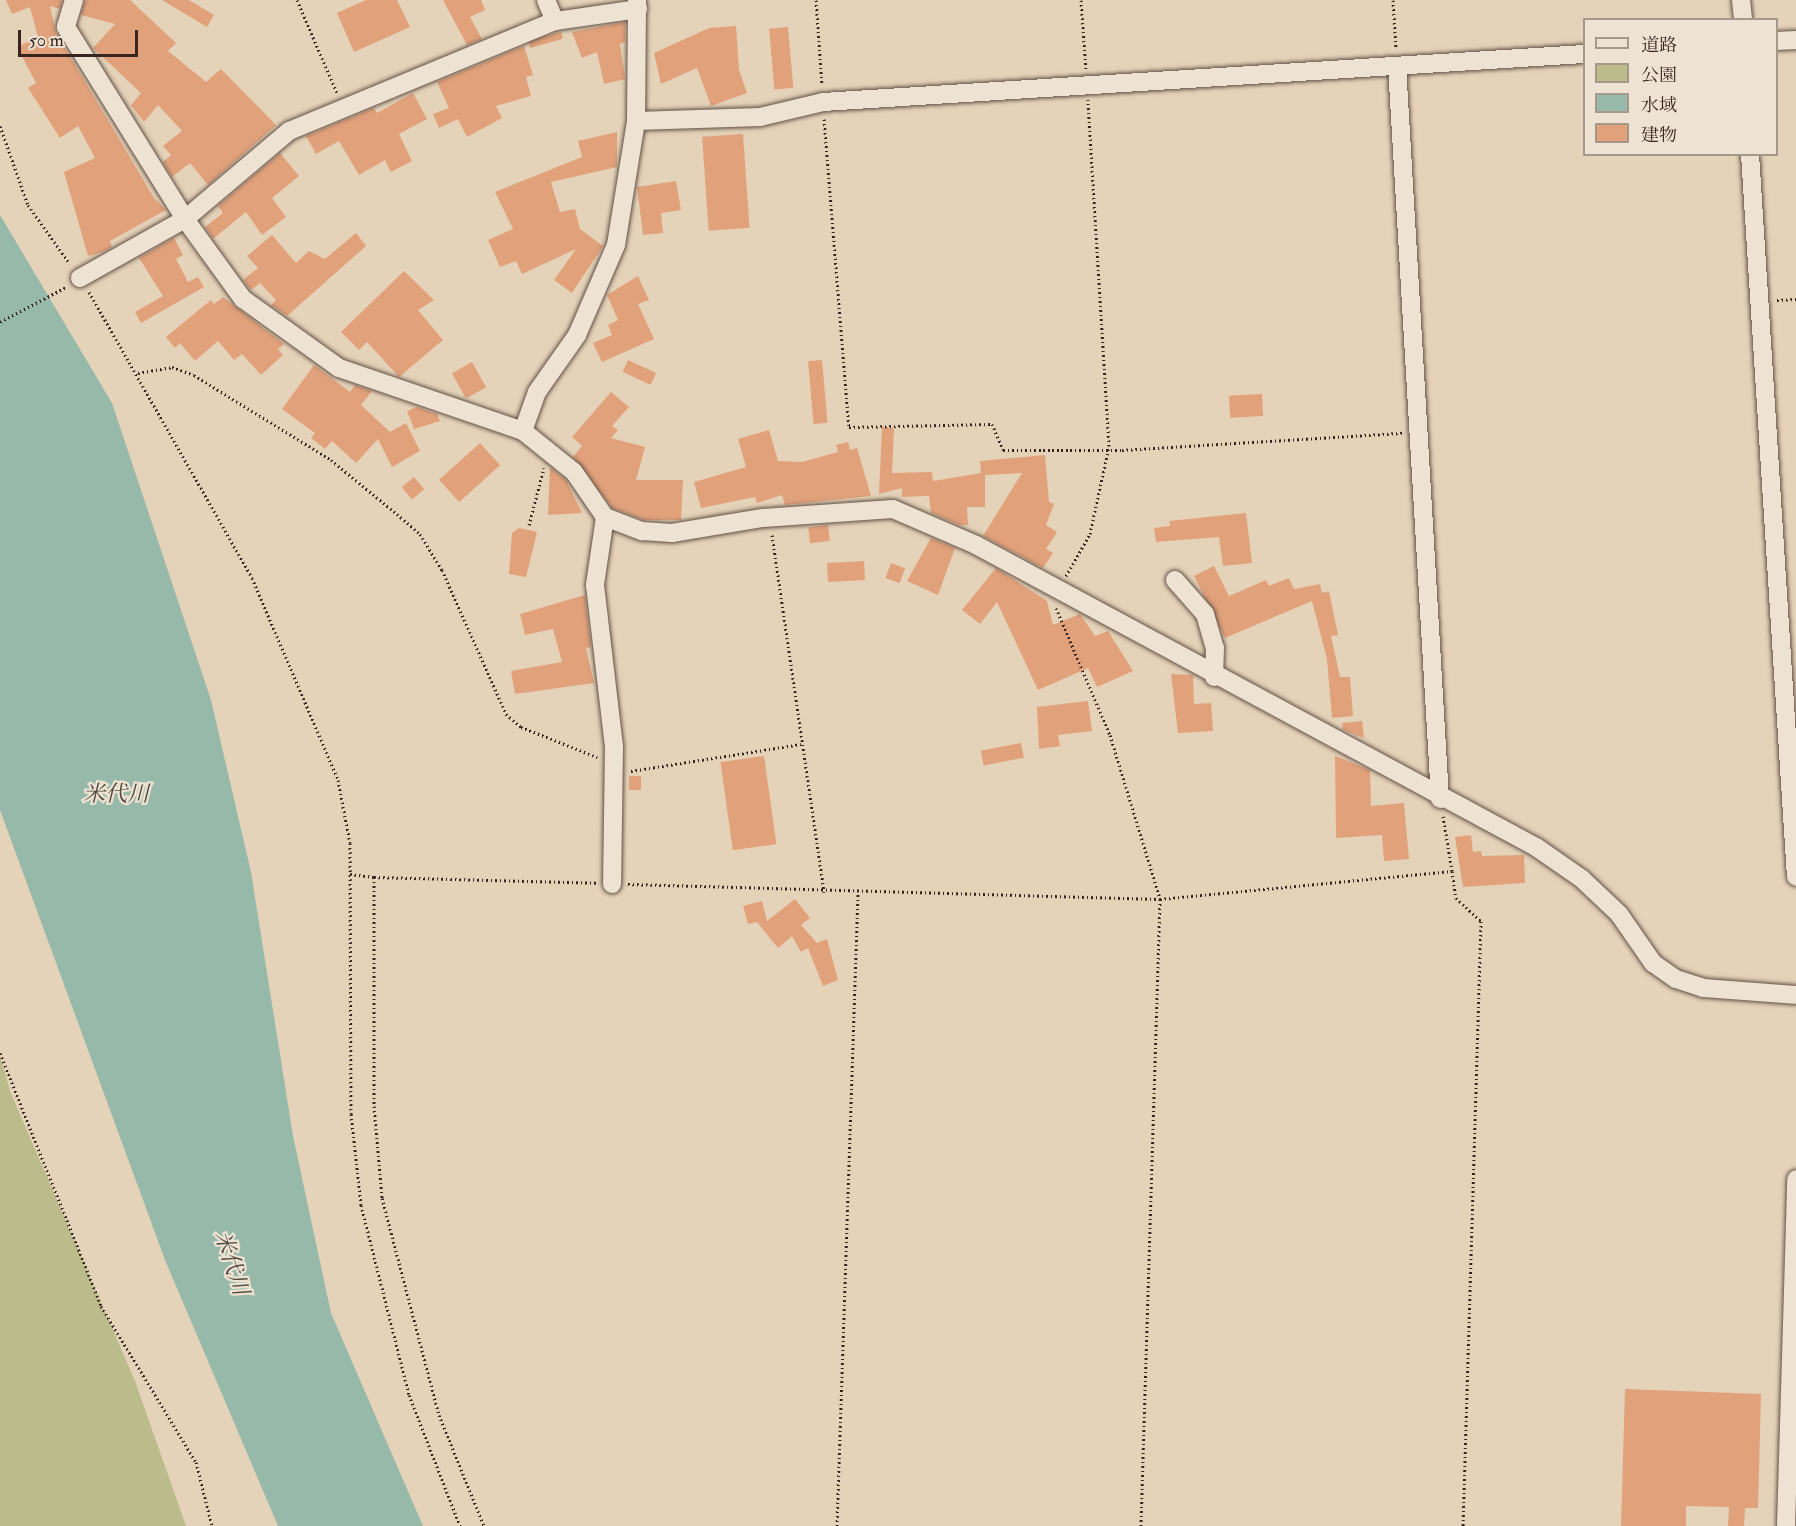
<!DOCTYPE html>
<html>
<head>
<meta charset="utf-8">
<style>
	body { margin:0 }
	#map { position:relative; width:1796px; height:1526px; overflow:hidden; background:#e5d3b9; font-family:"IM FELL Double Pica","Noto Serif JP",serif }
	div>[style] { position:absolute }
	.green>* { inset:0; background:#bbbb8b }
	.water>* { inset:0; background:#97b9a9 }
	.building>* { inset:0; background:#e1a17b; transform-origin:0 0 }
	.path>* { height:3px; margin-top:-1.5px; transform-origin:0; background:repeating-linear-gradient(90deg,#37261f 0 1.5px,transparent 0 4.5px) }
	.roads { filter:drop-shadow(0 0 2px #625146) drop-shadow(0 0 2px #625146) }
	.minor>* { height:18px; margin:-9px; padding:0 9px; transform-origin:9px; border-radius:9px; background:#eee2d2 }
	span { translate:-50% -50%; white-space:nowrap; text-align:center; line-height:1.15; -webkit-text-stroke:4.5px #eee2d2; paint-order:stroke }
	.water-label { font-size:22px; color:#4f4b42; font-style:italic }
	.legend { position:absolute; left:1583px; top:18px; width:195px; height:138px; box-sizing:border-box; background:#eee2d2; border:2px solid #a5978a; margin:0; padding:8px 10px; list-style:none; font-size:18px; color:#37261f }
	.legend li { display:flex; align-items:center; gap:12px; height:30px }
	.legend b { width:30px; border:2px solid #a5978a }
	.scale { position:absolute; left:18px; top:30px; width:120px; height:27px; box-sizing:border-box; border:3px solid #37261f; border-top:0; padding-left:8px; font-size:18px; line-height:21px; white-space:nowrap; color:#37261f; -webkit-text-stroke:4px #eee2d2; paint-order:stroke }
</style>
</head>
<body>
<div id="map">
	<div class="green">
		<i style="clip-path:polygon(0 1055px,10px 1091px,135px 1381px,186px 1526px,0 1526px)"></i>
	</div>
	<div class="water">
		<i style="clip-path:polygon(0 215px,112px 403px,211px 700px,251px 872px,293px 1136px,331px 1313px,423px 1526px,278px 1526px,165px 1260px,0 810px)"></i>
	</div>
	<div class="building">
		<i style="clip-path:polygon(6px 0,62px 0,60px 9px,50px 6px,56px 33px,154px 198px,166px 210px,110px 241px,112px 247px,103px 252px,88px 256px,64px 172px,95px 158px,78px 126px,60px 138px,28px 88px,36px 83px,17px 47px,38px 37px,30px 7px,12px 14px)"></i>
		<i style="clip-path:polygon(85px 0,130px 0,176px 43px,168px 51px,206px 82px,221px 69px,276px 125px,208px 185px,190px 163px,172px 177px,163px 162px,171px 155px,163px 146px,182px 131px,158px 105px,144px 122px,131px 105px,141px 93px,93px 48px,115px 24px,81px 15px)"></i>
		<i style="clip-path:polygon(162px 0,189px 0,214px 15px,207px 27px)"></i>
		<i style="clip-path:polygon(366px 0,397px 0,410px 27px,354px 52px,337px 13px)"></i>
		<i style="clip-path:polygon(443px 0,481px 0,485px 10px,470px 17px,482px 39px,467px 45px)"></i>
		<i style="clip-path:polygon(625px 22px,625px 42px,620px 44px,625px 79px,604px 84px,597px 52px,582px 58px,572px 32px)"></i>
		<i style="clip-path:polygon(736px 26px,739px 70px,747px 93px,711px 106px,697px 68px,661px 84px,654px 53px,709px 28px)"></i>
		<i style="left:788px;top:27px;width:61px;height:19px;rotate:85deg"></i>
		<i style="left:561px;top:32px;width:7px;height:34px;rotate:74deg"></i>
		<i style="clip-path:polygon(524px 46px,533px 75px,526px 77px,531px 96px,496px 106px,502px 118px,467px 137px,458px 119px,439px 128px,433px 114px,449px 108px,437px 82px)"></i>
		<i style="clip-path:polygon(413px 93px,427px 119px,399px 134px,412px 161px,391px 172px,385px 160px,359px 175px,339px 141px,316px 154px,306px 136px,374px 108px,377px 113px)"></i>
		<i style="clip-path:polygon(617px 132px,617px 167px,551px 182px,560px 212px,575px 209px,580px 229px,603px 246px,572px 293px,554px 280px,576px 249px,522px 274px,516px 261px,500px 267px,488px 240px,513px 229px,495px 192px,582px 157px,578px 141px)"></i>
		<i style="left:743px;top:134px;width:94px;height:41px;rotate:86deg"></i>
		<i style="clip-path:polygon(280px 153px,299px 176px,272px 198px,286px 217px,262px 235px,246px 212px,213px 239px,205px 227px,223px 213px,218px 206px)"></i>
		<i style="clip-path:polygon(676px 181px,681px 210px,661px 213px,663px 233px,643px 235px,637px 187px)"></i>
		<i style="clip-path:polygon(356px 233px,366px 246px,287px 316px,271px 305px,276px 300px,260px 283px,251px 290px,243px 280px,258px 268px,247px 256px,272px 235px,296px 263px,309px 251px,325px 259px)"></i>
		<i style="clip-path:polygon(174px 238px,183px 255px,176px 259px,188px 282px,198px 277px,204px 287px,141px 323px,135px 312px,163px 296px,139px 258px)"></i>
		<i style="clip-path:polygon(404px 271px,434px 300px,418px 310px,443px 340px,399px 377px,367px 342px,359px 350px,341px 332px)"></i>
		<i style="clip-path:polygon(638px 276px,649px 300px,638px 304px,654px 339px,602px 362px,593px 343px,612px 335px,608px 325px,618px 320px,607px 295px)"></i>
		<i style="clip-path:polygon(223px 297px,284px 344px,278px 349px,283px 355px,261px 375px,242px 354px,234px 360px,218px 341px,195px 361px,180px 343px,175px 348px,166px 337px,211px 300px,214px 304px)"></i>
		<i style="left:628px;top:360px;width:31px;height:13px;rotate:25deg"></i>
		<i style="left:822px;top:360px;width:63px;height:14px;rotate:85deg"></i>
		<i style="left:472px;top:362px;width:29px;height:23px;rotate:61deg"></i>
		<i style="clip-path:polygon(314px 365px,350px 392px,355px 385px,372px 391px,361px 405px,390px 432px,406px 423px,420px 451px,392px 467px,378px 439px,356px 463px,332px 441px,325px 449px,311px 438px,315px 433px,282px 409px)"></i>
		<i style="clip-path:polygon(611px 392px,629px 407px,612px 426px,618px 430px,611px 438px,645px 447px,636px 480px,683px 480px,681px 520px,644px 520px,612px 508px,573px 457px,582px 446px,572px 437px)"></i>
		<i style="left:1262px;top:394px;width:22px;height:33px;rotate:87deg"></i>
		<i style="clip-path:polygon(417px 407px,437px 414px,440px 421px,414px 429px,407px 411px)"></i>
		<i style="clip-path:polygon(882px 427px,894px 428px,892px 473px,932px 472px,933px 481px,981px 473px,980px 461px,1045px 455px,1049px 502px,1054px 504px,1046px 525px,1057px 532px,1046px 549px,1053px 553px,1043px 568px,983px 536px,1022px 473px,985px 475px,985px 507px,967px 507px,968px 525px,959px 525px,931px 513px,929px 496px,902px 497px,902px 488px,879px 494px)"></i>
		<i style="clip-path:polygon(769px 430px,778px 461px,802px 462px,838px 452px,836px 445px,848px 442px,850px 450px,857px 448px,871px 496px,785px 505px,782px 495px,757px 503px,755px 497px,701px 508px,694px 482px,746px 467px,738px 439px)"></i>
		<i style="left:480px;top:443px;width:30px;height:55px;rotate:48deg"></i>
		<i style="clip-path:polygon(550px 467px,566px 480px,582px 513px,548px 515px)"></i>
		<i style="left:414px;top:477px;width:16px;height:16px;rotate:50deg"></i>
		<i style="clip-path:polygon(1246px 513px,1252px 563px,1223px 566px,1219px 537px,1156px 542px,1154px 528px,1170px 526px,1169px 521px)"></i>
		<i style="left:828px;top:525px;width:16px;height:20px;rotate:83deg"></i>
		<i style="clip-path:polygon(519px 528px,537px 532px,526px 577px,509px 574px,512px 533px)"></i>
		<i style="clip-path:polygon(931px 538px,955px 548px,938px 595px,907px 581px)"></i>
		<i style="left:864px;top:561px;width:19px;height:37px;rotate:87deg"></i>
		<i style="left:891px;top:563px;width:15px;height:16px;rotate:20deg"></i>
		<i style="clip-path:polygon(1214px 566px,1229px 596px,1266px 580px,1269px 586px,1289px 578px,1294px 589px,1320px 584px,1322px 593px,1329px 591px,1338px 635px,1331px 636px,1340px 677px,1350px 677px,1353px 716px,1332px 718px,1327px 659px,1312px 601px,1225px 638px,1194px 576px)"></i>
		<i style="clip-path:polygon(996px 568px,1047px 601px,1053px 625px,1080px 614px,1095px 636px,1108px 631px,1133px 671px,1097px 687px,1088px 668px,1038px 690px,997px 602px,980px 624px,962px 610px)"></i>
		<i style="clip-path:polygon(585px 595px,591px 647px,586px 648px,594px 683px,515px 694px,511px 671px,562px 662px,553px 629px,525px 635px,520px 614px)"></i>
		<i style="clip-path:polygon(1171px 674px,1193px 675px,1194px 704px,1211px 703px,1213px 731px,1178px 733px)"></i>
		<i style="clip-path:polygon(1088px 701px,1092px 731px,1058px 735px,1060px 746px,1039px 749px,1037px 707px)"></i>
		<i style="clip-path:polygon(1362px 721px,1364px 738px,1343px 730px,1342px 723px)"></i>
		<i style="left:1021px;top:743px;width:15px;height:41px;rotate:79deg"></i>
		<i style="left:764px;top:756px;width:89px;height:44px;rotate:82deg"></i>
		<i style="clip-path:polygon(1335px 756px,1370px 770px,1371px 806px,1404px 803px,1409px 859px,1384px 861px,1382px 835px,1336px 838px)"></i>
		<i style="left:629px;top:776px;width:12px;height:14px"></i>
		<i style="clip-path:polygon(1471px 835px,1473px 852px,1481px 851px,1482px 856px,1524px 855px,1525px 883px,1463px 887px,1455px 837px)"></i>
		<i style="clip-path:polygon(795px 899px,810px 918px,801px 925px,817px 943px,827px 939px,838px 980px,823px 986px,808px 948px,801px 952px,792px 936px,778px 948px,757px 922px,748px 924px,743px 906px,762px 901px,767px 921px)"></i>
		<i style="clip-path:polygon(1625px 1389px,1761px 1394px,1758px 1508px,1745px 1508px,1744px 1526px,1728px 1526px,1729px 1507px,1686px 1506px,1686px 1526px,1621px 1526px)"></i>
	</div>
	<div class="path">
		<i style="left:297px;top:0;width:103px;rotate:66.7deg"></i>
		<i style="left:816px;top:0;width:85px;rotate:86deg"></i>
		<i style="left:1081px;top:0;width:69px;rotate:85.9deg"></i>
		<i style="left:1393px;top:0;width:49px;rotate:86.5deg"></i>
		<i style="left:824px;top:119px;width:309px;rotate:85.4deg"></i>
		<i style="left:849px;top:427px;width:143px;rotate:-1.2deg"></i>
		<i style="left:992px;top:424px;width:28px;rotate:67deg"></i>
		<i style="left:1003px;top:450px;width:119px"></i>
		<i style="left:1122px;top:450px;width:282px;rotate:-3.5deg"></i>
		<i style="left:0;top:126px;width:84px;rotate:70.5deg"></i>
		<i style="left:28px;top:205px;width:72px;rotate:54.6deg"></i>
		<i style="left:89px;top:292px;width:329px;rotate:60.3deg"></i>
		<i style="left:252px;top:578px;width:220px;rotate:66.9deg"></i>
		<i style="left:338px;top:780px;width:64px;rotate:79.2deg"></i>
		<i style="left:350px;top:843px;width:271px;rotate:89.8deg"></i>
		<i style="left:351px;top:1114px;width:92px;rotate:83.7deg"></i>
		<i style="left:361px;top:1205px;width:196px;rotate:75.8deg"></i>
		<i style="left:409px;top:1395px;width:141px;rotate:68.7deg"></i>
		<i style="left:1777px;top:300px;width:19px;rotate:-3deg"></i>
		<i style="left:0;top:322px;width:75px;rotate:-27.9deg"></i>
		<i style="left:138px;top:373px;width:35px;rotate:-10deg"></i>
		<i style="left:172px;top:367px;width:23px;rotate:20deg"></i>
		<i style="left:194px;top:375px;width:161px;rotate:31.8deg"></i>
		<i style="left:331px;top:460px;width:85px;rotate:39.3deg"></i>
		<i style="left:397px;top:514px;width:30px;rotate:41deg"></i>
		<i style="left:420px;top:534px;width:42px;rotate:58.6deg"></i>
		<i style="left:442px;top:570px;width:158px;rotate:66deg"></i>
		<i style="left:506px;top:714px;width:20px;rotate:41deg"></i>
		<i style="left:521px;top:727px;width:82px;rotate:21.5deg"></i>
		<i style="left:529px;top:525px;width:59px;rotate:-75.3deg"></i>
		<i style="left:772px;top:535px;width:361px;rotate:81.7deg"></i>
		<i style="left:1066px;top:576px;width:48px;rotate:-60.3deg"></i>
		<i style="left:1090px;top:534px;width:90px;rotate:-77.8deg"></i>
		<i style="left:1109px;top:446px;width:347px;rotate:-93.5deg"></i>
		<i style="left:1056px;top:608px;width:138px;rotate:67deg"></i>
		<i style="left:1110px;top:735px;width:171px;rotate:73deg"></i>
		<i style="left:1160px;top:899px;width:627px;rotate:91.74deg"></i>
		<i style="left:631px;top:771px;width:172px;rotate:-9deg"></i>
		<i style="left:1452px;top:871px;width:27px;rotate:82deg"></i>
		<i style="left:1456px;top:898px;width:34px;rotate:43deg"></i>
		<i style="left:1481px;top:921px;width:605px;rotate:91.7deg"></i>
		<i style="left:350px;top:874px;width:24px;rotate:7deg"></i>
		<i style="left:374px;top:877px;width:229px;rotate:90deg"></i>
		<i style="left:374px;top:1106px;width:92px;rotate:85deg"></i>
		<i style="left:382px;top:1198px;width:224px;rotate:75.3deg"></i>
		<i style="left:439px;top:1415px;width:120px;rotate:67.9deg"></i>
		<i style="left:374px;top:877px;width:223px;rotate:1.5deg"></i>
		<i style="left:628px;top:884px;width:532px;rotate:1.62deg"></i>
		<i style="left:1160px;top:899px;width:293px;rotate:-5.5deg"></i>
		<i style="left:1452px;top:871px;width:56px;rotate:-99.3deg"></i>
		<i style="left:0;top:1053px;width:272px;rotate:68.2deg"></i>
		<i style="left:101px;top:1306px;width:183px;rotate:58.7deg"></i>
		<i style="left:196px;top:1462px;width:66px;rotate:76deg"></i>
		<i style="left:837px;top:1526px;width:633px;rotate:-88.1deg"></i>
	</div>
	<div class="roads">
		<div class="minor">
			<i style="left:74px;top:0;width:28px;rotate:107deg"></i>
			<i style="left:66px;top:27px;width:226px;rotate:58.2deg"></i>
			<i style="left:185px;top:219px;width:99px;rotate:54.1deg"></i>
			<i style="left:243px;top:299px;width:118px;rotate:35.7deg"></i>
			<i style="left:339px;top:368px;width:194px;rotate:18.9deg"></i>
			<i style="left:523px;top:431px;width:65px;rotate:38.8deg"></i>
			<i style="left:574px;top:472px;width:55px;rotate:55.4deg"></i>
			<i style="left:605px;top:517px;width:40px;rotate:21deg"></i>
			<i style="left:642px;top:531px;width:30px;rotate:4deg"></i>
			<i style="left:672px;top:533px;width:92px;rotate:-9.4deg"></i>
			<i style="left:763px;top:518px;width:130px;rotate:-4deg"></i>
			<i style="left:893px;top:509px;width:90px;rotate:23.4deg"></i>
			<i style="left:976px;top:545px;width:636px;rotate:28.34deg"></i>
			<i style="left:1536px;top:847px;width:56px;rotate:34.8deg"></i>
			<i style="left:1582px;top:879px;width:51px;rotate:43.4deg"></i>
			<i style="left:1619px;top:914px;width:60px;rotate:55.2deg"></i>
			<i style="left:1653px;top:963px;width:28px;rotate:35deg"></i>
			<i style="left:1676px;top:979px;width:28px;rotate:18deg"></i>
			<i style="left:1703px;top:988px;width:93px;rotate:4.3deg"></i>
			<i style="left:546px;top:0;width:23px;rotate:67deg"></i>
			<i style="left:1741px;top:0;width:20px;rotate:84deg"></i>
			<i style="left:1776px;top:41px;width:20px;rotate:-3deg"></i>
			<i style="left:1397px;top:66px;width:734px;rotate:86.64deg"></i>
			<i style="left:636px;top:121px;width:124px;rotate:-1.8deg"></i>
			<i style="left:760px;top:117px;width:65px;rotate:-13.4deg"></i>
			<i style="left:823px;top:102px;width:763px;rotate:-3.61deg"></i>
			<i style="left:1750px;top:154px;width:724px;rotate:86.36deg"></i>
			<i style="left:80px;top:278px;width:120px;rotate:-29.3deg"></i>
			<i style="left:185px;top:219px;width:136px;rotate:-40.2deg"></i>
			<i style="left:289px;top:131px;width:288px;rotate:-22.5deg"></i>
			<i style="left:555px;top:21px;width:84px;rotate:-8.2deg"></i>
			<i style="left:523px;top:431px;width:41px;rotate:-70.3deg"></i>
			<i style="left:537px;top:392px;width:70px;rotate:-54.9deg"></i>
			<i style="left:577px;top:335px;width:98px;rotate:-66.6deg"></i>
			<i style="left:616px;top:245px;width:126px;rotate:-80.8deg"></i>
			<i style="left:636px;top:121px;width:121px;rotate:-89.5deg"></i>
			<i style="left:605px;top:517px;width:69px;rotate:98.4deg"></i>
			<i style="left:595px;top:585px;width:162px;rotate:83.3deg"></i>
			<i style="left:614px;top:746px;width:138px;rotate:90.8deg"></i>
			<i style="left:1175px;top:580px;width:45px;rotate:48.6deg"></i>
			<i style="left:1205px;top:614px;width:35px;rotate:74deg"></i>
			<i style="left:1215px;top:648px;width:29px;rotate:92deg"></i>
			<i style="left:1786px;top:1526px;width:347px;rotate:-88.3deg"></i>
		</div>
	</div>
	<div class="water-label">
		<span style="left:116px;top:795px">米代川</span>
		<span style="left:231px;top:1263px;rotate:72deg">米代川</span>
	</div>
	<ul class="legend">
	<li><b style="height:8px;background:#eee2d2"></b>道路</li>
	<li><b style="height:16px;background:#bbbb8b"></b>公園</li>
	<li><b style="height:16px;background:#97b9a9"></b>水域</li>
	<li><b style="height:16px;background:#e1a17b"></b>建物</li>
	</ul>
	<div class="scale">50 m</div>
</div>
</body>
</html>
